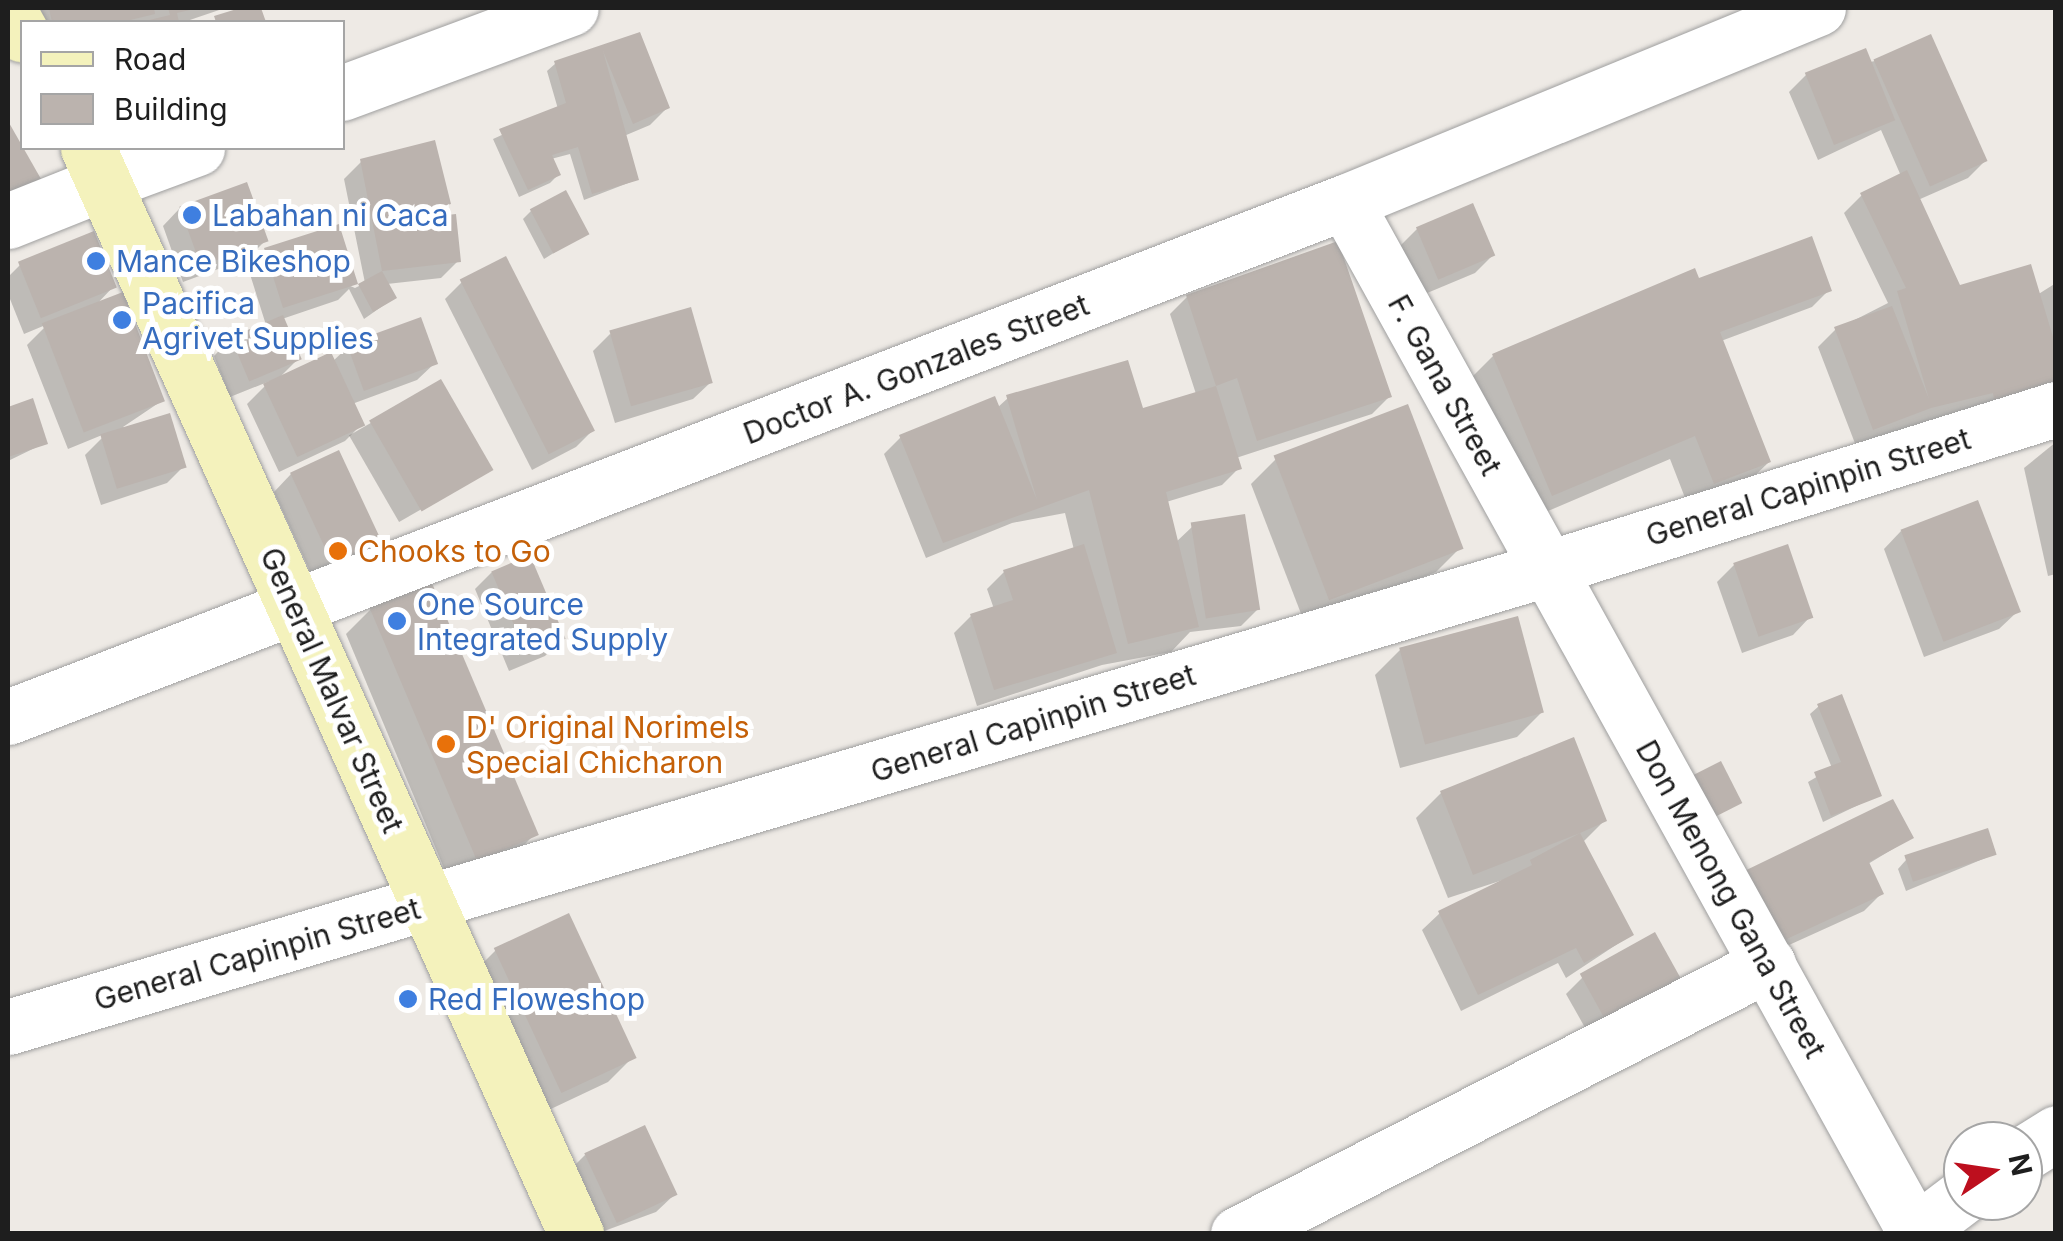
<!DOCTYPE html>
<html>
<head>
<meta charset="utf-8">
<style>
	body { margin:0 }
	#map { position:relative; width:2063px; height:1241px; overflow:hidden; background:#eeeae5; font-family:Inter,sans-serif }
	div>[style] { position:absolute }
	.shadow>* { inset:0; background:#0003; transform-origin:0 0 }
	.building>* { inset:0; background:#bbb3ae; transform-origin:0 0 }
	.roads { filter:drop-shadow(0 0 2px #9f9f9f) drop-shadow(0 0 2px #9f9f9f) }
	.minor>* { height:55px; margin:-27.5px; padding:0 27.5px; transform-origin:27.5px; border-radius:27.5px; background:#fff }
	.tertiary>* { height:55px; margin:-27.5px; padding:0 27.5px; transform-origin:27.5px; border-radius:27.5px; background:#fff }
	.secondary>* { height:55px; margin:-27.5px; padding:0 27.5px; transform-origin:27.5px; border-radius:27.5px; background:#f4f2bc }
	.dots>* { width:28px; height:28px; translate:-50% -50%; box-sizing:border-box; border:5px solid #fff; border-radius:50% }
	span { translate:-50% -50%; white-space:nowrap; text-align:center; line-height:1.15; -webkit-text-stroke:10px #fff; paint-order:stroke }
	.shop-label { font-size:30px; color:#366cbe }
	.left { translate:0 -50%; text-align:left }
	.street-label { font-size:30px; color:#1e1e1e }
	.food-label { font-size:30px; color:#c56008 }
	.frame { position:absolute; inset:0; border:10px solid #1e1e1e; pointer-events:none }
	.legend { position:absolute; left:20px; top:20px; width:325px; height:130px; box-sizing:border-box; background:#fff; border:2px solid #a5a5a5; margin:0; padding:12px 18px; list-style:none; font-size:30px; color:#1e1e1e }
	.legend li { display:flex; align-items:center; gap:20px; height:50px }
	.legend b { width:50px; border:2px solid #a5a5a5 }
	.north { position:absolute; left:1943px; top:1121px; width:100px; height:100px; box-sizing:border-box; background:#fff; border:2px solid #a5a5a5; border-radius:50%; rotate:77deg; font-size:28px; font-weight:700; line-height:40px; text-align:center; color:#1e1e1e }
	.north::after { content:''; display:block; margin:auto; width:35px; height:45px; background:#bd0f1e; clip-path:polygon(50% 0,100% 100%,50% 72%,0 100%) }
</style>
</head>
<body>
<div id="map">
	<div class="shadow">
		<i style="clip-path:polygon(28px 8px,225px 8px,184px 22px,32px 22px)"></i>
		<i style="clip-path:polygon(602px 50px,667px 108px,650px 125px,624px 136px,636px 180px,584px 200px,570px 154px,551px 159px,558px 175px,550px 183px,519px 197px,493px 139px,558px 109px,547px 71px,556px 63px)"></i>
		<i style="clip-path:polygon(1875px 61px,1985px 161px,1968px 178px,1918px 200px,1959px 288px,2037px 295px,2056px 283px,2056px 385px,1856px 446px,1818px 347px,1835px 330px,1888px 303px,1844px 213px,1861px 196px,1901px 176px,1881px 130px,1818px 160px,1789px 92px,1806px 75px)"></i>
		<i style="clip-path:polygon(361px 162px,448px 203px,433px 219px,458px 261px,441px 278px,387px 284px,394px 298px,364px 319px,349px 289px,338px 300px,282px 319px,299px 358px,278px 379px,332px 362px,349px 346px,435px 363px,417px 380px,352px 404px,362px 424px,345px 441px,279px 472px,247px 404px,270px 381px,230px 397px,214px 356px,231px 338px,266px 325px,248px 268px,265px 250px,355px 288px,365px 283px,344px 179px)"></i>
		<i style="clip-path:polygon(180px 208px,265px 241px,248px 258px,183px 282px,163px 226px)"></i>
		<i style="clip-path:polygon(531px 211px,586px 233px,544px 259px,523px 219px)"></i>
		<i style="clip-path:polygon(1417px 229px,1492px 256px,1475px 273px,1420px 296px,1400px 246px)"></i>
		<i style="clip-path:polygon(20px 265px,114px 286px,94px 307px,163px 400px,123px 427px,184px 466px,167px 483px,101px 505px,85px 455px,107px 433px,68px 449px,27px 345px,48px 324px,24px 334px,8px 294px,8px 277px)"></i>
		<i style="clip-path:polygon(462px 282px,593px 430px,576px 447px,532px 470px,445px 299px)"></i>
		<i style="clip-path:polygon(1698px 283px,1829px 290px,1812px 307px,1721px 341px,1769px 462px,1743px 487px,1689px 508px,1670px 459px,1527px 520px,1468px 381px,1493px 356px)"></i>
		<i style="clip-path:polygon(1187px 297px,1389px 397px,1372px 414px,1236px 458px,1239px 468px,1222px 485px,1163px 503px,1174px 544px,1193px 526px,1258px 609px,1241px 626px,1190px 632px,1171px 652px,1102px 665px,977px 706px,954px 633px,971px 616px,994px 609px,987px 589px,1004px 572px,1074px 550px,1065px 513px,1012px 523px,926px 558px,884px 454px,901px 437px,997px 408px,1008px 398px,1140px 414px,1196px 394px,1170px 314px)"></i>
		<i style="clip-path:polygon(610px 334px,711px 382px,693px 399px,615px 423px,593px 351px)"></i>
		<i style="left:440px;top:383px;width:100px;height:105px;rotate:60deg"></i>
		<i style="clip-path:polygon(31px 401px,45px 443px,8px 461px,8px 409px)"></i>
		<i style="clip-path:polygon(2056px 442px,2056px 574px,2048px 576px,2024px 468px)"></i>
		<i style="clip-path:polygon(338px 453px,379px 543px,315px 582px,274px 492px,291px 474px)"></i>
		<i style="clip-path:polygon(1276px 459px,1461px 547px,1436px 572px,1305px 624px,1251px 484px)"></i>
		<i style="clip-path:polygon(1901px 531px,2017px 612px,1999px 629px,1924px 657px,1884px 549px)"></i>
		<i style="clip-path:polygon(1734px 565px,1810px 617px,1793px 635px,1742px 653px,1717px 582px)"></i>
		<i style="clip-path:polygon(492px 572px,562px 639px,545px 656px,509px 671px,475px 589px)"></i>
		<i style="clip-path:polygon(371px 609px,534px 835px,509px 860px,451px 885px,346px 634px)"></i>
		<i style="clip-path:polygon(1400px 650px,1542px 712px,1517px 737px,1400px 768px,1375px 675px)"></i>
		<i style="clip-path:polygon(1819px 706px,1879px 795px,1823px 822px,1808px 782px,1832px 768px,1810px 714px)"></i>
		<i style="clip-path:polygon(1441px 793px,1604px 821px,1582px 843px,1631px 935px,1566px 978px,1558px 963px,1461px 1011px,1422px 930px,1440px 913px,1515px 876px,1448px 898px,1416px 818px)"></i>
		<i style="clip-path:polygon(1851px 824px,1911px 838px,1868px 864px,1881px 894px,1864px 911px,1749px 963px)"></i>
		<i style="clip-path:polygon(1995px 854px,1906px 891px,1898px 869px,1906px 860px)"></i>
		<i style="clip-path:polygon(496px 950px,633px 1057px,608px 1082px,536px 1116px,471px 975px)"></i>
		<i style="clip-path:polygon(1583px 977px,1680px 982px,1592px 1040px,1566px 994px)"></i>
		<i style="clip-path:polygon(585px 1155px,674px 1195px,656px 1212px,596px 1234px,568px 1172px)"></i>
	</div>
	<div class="building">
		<i style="clip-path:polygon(49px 8px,154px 8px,155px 14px,122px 22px,52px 22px)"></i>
		<i style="clip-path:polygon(168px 8px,194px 9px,177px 13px,179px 22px,141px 22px,170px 15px)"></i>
		<i style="clip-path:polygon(240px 8px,261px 8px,266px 22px,216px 22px,214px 16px)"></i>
		<i style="clip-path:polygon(640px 32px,670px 108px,633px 124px,603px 51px,639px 180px,592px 194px,578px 147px,552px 155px,561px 175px,528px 190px,499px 129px,566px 103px,554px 61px)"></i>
		<i style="left:1931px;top:34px;width:139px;height:63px;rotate:66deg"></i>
		<i style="left:1866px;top:48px;width:78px;height:66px;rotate:68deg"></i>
		<i style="clip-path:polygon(8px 121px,45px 186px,8px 202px)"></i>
		<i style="clip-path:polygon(435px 140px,451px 204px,376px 223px,456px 214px,461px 262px,382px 271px,360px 159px)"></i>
		<i style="clip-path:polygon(1907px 170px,1960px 285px,2031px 264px,2056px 347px,2056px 382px,1994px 400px,1993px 393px,1931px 408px,1873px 430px,1834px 327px,1892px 306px,1929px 399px,1897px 291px,1906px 288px,1860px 193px)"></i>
		<i style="left:247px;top:182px;width:63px;height:72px;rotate:70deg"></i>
		<i style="left:566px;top:190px;width:50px;height:41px;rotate:62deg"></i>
		<i style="left:1473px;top:203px;width:57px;height:62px;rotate:67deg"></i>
		<i style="clip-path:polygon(339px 224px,358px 284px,382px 271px,397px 298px,373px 312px,358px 284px,283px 308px,264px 248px)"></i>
		<i style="left:94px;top:231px;width:61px;height:82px;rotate:68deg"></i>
		<i style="clip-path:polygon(1812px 236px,1832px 291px,1720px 332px,1771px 462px,1714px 484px,1695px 436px,1552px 496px,1492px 354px,1695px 268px,1699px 278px)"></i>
		<i style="clip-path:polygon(1338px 241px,1392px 397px,1257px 441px,1237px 378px,1216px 386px,1186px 295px)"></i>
		<i style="left:506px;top:256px;width:196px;height:52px;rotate:63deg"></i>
		<i style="left:123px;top:292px;width:117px;height:87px;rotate:69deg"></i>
		<i style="left:691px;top:307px;width:79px;height:85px;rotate:74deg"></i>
		<i style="left:283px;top:315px;width:48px;height:57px;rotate:67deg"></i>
		<i style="left:421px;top:317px;width:50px;height:79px;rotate:70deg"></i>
		<i style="left:331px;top:352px;width:81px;height:75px;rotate:65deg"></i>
		<i style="clip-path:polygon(1128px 360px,1143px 408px,1216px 386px,1242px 469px,1166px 492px,1199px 627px,1128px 644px,1089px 490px,943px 543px,899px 435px,995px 396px,1037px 500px,1006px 395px)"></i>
		<i style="left:441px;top:379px;width:105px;height:83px;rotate:60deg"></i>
		<i style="clip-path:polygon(33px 398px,48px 444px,8px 457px,8px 407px)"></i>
		<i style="left:1408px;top:404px;width:155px;height:144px;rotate:69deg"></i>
		<i style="left:170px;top:413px;width:57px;height:73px;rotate:73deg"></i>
		<i style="left:339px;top:450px;width:103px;height:54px;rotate:65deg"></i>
		<i style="left:1978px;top:500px;width:120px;height:83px;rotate:69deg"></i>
		<i style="left:1245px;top:514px;width:97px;height:55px;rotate:81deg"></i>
		<i style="clip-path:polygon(1084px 544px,1117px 653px,994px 690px,970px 614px,1013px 600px,1003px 570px)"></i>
		<i style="left:1788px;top:544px;width:78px;height:58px;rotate:71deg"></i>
		<i style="left:530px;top:555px;width:91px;height:42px;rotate:67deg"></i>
		<i style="left:431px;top:581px;width:276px;height:67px;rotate:67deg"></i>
		<i style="left:1518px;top:616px;width:100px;height:123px;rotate:75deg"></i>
		<i style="clip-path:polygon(1842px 694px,1882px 796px,1831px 816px,1814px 772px,1841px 762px,1817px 704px)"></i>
		<i style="clip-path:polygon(1574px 737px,1607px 821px,1580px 833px,1634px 935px,1584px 963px,1576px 948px,1478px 995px,1438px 911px,1532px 865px,1530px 860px,1580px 833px,1473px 875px,1440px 791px)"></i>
		<i style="left:1721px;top:761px;width:47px;height:41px;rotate:63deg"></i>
		<i style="clip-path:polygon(1893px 799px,1914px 838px,1869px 862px,1884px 894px,1767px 948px,1734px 876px)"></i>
		<i style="left:1988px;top:828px;width:28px;height:88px;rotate:72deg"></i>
		<i style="left:569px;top:913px;width:160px;height:83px;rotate:65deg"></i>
		<i style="left:1655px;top:932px;width:57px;height:86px;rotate:61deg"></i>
		<i style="left:645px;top:1125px;width:77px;height:67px;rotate:65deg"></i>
	</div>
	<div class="roads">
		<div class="minor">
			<i style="left:8px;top:221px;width:108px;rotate:-21.8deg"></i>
			<i style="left:8px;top:717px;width:1433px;rotate:-21.07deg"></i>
			<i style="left:1238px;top:1234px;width:595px;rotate:-27deg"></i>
		</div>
		<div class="tertiary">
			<i style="left:1818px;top:8px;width:511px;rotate:157.7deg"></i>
			<i style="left:1345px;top:202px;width:1175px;rotate:61.04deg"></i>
			<i style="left:342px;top:93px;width:244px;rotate:-20.4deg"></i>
			<i style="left:108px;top:181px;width:95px;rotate:-20.3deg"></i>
			<i style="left:8px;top:1027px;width:1605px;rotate:-16.58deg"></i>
			<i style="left:1546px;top:569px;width:535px;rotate:-17.42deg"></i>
			<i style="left:2023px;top:1154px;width:39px;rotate:-32deg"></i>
			<i style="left:1913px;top:1234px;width:63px;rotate:-37.2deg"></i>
		</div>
		<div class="secondary">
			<i style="left:8px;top:9px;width:29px;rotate:61deg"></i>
			<i style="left:88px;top:148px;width:1191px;rotate:65.8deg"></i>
		</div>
	</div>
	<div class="dots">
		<i style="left:192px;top:215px;background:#3f7fe0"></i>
		<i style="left:96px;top:261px;background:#3f7fe0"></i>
		<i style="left:122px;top:320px;background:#3f7fe0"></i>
		<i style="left:338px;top:551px;background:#e8710a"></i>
		<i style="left:397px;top:621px;background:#3f7fe0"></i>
		<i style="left:446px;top:744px;background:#e8710a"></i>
		<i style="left:408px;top:999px;background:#3f7fe0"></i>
	</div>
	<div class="shop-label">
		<span class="left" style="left:212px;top:215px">Labahan ni Caca</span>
		<span class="left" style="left:116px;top:261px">Mance Bikeshop</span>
		<span class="left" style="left:142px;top:320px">Pacifica<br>Agrivet Supplies</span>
		<span class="left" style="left:417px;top:621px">One Source<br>Integrated Supply</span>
		<span class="left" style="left:428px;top:999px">Red Floweshop</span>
	</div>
	<div class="street-label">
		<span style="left:916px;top:369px;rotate:-21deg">Doctor A. Gonzales Street</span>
		<span style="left:1445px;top:385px;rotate:61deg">F. Gana Street</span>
		<span style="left:1808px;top:487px;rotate:-17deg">General Capinpin Street</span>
		<span style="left:332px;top:690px;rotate:66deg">General Malvar Street</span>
		<span style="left:1033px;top:723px;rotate:-17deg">General Capinpin Street</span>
		<span style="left:1731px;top:899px;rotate:61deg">Don Menong Gana Street</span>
		<span style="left:257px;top:954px;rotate:-16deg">General Capinpin Street</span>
	</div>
	<div class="food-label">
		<span class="left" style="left:358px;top:551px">Chooks to Go</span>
		<span class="left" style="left:466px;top:744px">D' Original Norimels<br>Special Chicharon</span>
	</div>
	<div class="frame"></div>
	<ul class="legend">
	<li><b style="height:12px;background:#f4f2bc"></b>Road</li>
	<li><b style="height:28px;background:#bbb3ae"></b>Building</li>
	</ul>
	<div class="north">N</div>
</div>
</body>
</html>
